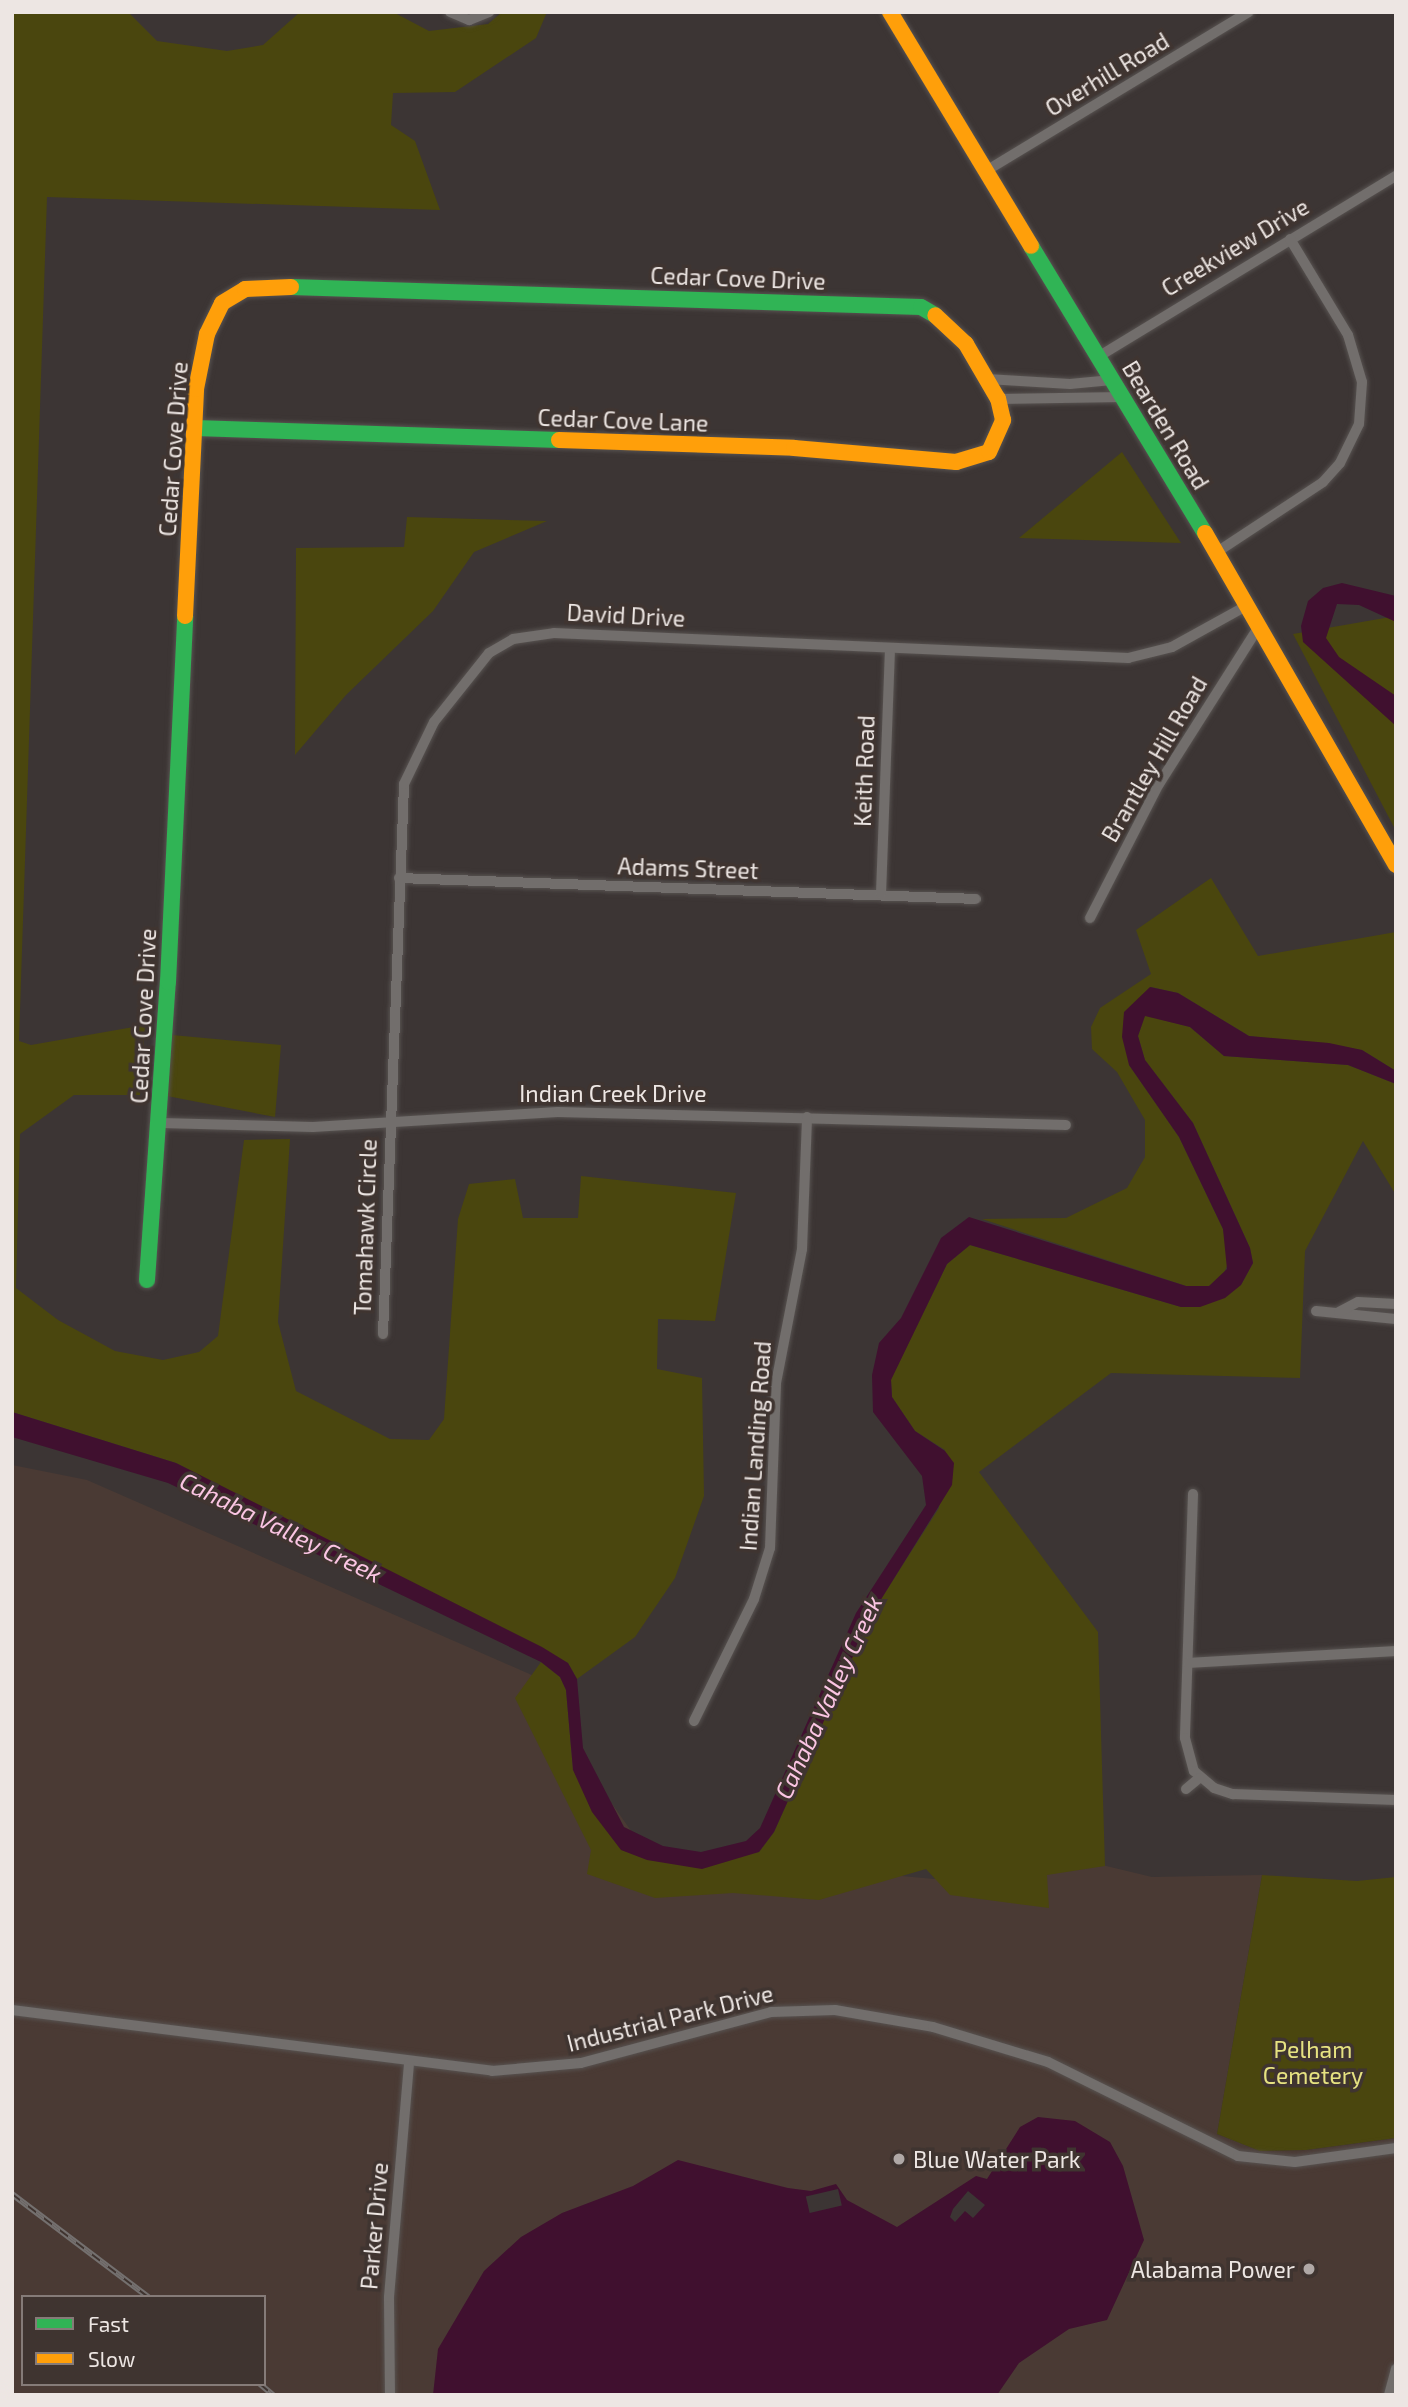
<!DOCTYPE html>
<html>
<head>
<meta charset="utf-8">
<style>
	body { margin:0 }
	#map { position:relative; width:1408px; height:2407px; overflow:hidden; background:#3c3534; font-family:"Exo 2",sans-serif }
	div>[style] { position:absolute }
	.built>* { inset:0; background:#4a3a34 }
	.green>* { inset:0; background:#4a460e }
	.water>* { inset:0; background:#40102f }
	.pier>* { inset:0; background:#3c3534; transform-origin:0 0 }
	.roads { filter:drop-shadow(0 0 2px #575250) drop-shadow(0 0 2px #575250) }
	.street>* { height:10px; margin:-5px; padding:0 5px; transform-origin:5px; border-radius:5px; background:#726e6c }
	.fast>* { height:16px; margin:-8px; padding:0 8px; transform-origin:8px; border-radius:8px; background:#30b455 }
	.slow>* { height:16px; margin:-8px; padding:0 8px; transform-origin:8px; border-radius:8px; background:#ff9f0a }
	.rail>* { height:6px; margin-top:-3px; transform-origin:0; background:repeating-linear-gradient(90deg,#3f3430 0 10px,#74706f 0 20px); box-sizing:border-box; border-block:2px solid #74706f }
	.dots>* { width:19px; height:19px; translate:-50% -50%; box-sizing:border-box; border:4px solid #3f3430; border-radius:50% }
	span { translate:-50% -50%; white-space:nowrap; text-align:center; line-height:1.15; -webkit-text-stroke:7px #3f3430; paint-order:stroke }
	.street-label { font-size:23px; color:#ede6e3 }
	.park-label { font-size:23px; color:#e6e281 }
	.poi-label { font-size:23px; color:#ede6e3 }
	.left { translate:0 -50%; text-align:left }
	.right { translate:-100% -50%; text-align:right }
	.water-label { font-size:24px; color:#fbc5e3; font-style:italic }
	.frame { position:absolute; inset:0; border:14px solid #ede6e3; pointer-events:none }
	.legend { position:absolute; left:21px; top:2295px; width:245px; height:91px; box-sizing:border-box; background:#3f3430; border:2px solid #857b78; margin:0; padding:9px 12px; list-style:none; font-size:21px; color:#ede6e3 }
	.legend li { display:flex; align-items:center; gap:14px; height:35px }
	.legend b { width:35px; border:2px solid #857b78 }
</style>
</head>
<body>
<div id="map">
	<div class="built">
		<i style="clip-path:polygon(evenodd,12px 1465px,87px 1480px,534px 1676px,567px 1740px,646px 1852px,934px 1879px,1007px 1842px,1152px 1877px,1262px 1875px,1217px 2134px,1260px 2151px,1306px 2150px,1396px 2138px,1396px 2395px,12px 2395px,12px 1465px,23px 2297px,264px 2297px,264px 2384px,23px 2384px,23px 2297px)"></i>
	</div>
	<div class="green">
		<i style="clip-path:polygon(12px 12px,128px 12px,157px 41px,227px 51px,263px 45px,300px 12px,393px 12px,429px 31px,488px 24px,502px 12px,547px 12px,536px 38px,455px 92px,393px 93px,391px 125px,415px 141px,440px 210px,47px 197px,19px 1041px,31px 1045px,145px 1025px,140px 1095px,74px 1095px,20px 1134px,16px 1288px,58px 1320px,115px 1351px,163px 1360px,199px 1352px,218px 1336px,244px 1140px,290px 1139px,278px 1322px,296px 1391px,390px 1439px,429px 1440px,444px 1419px,458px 1219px,469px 1184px,515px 1179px,523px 1218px,578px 1218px,581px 1176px,736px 1193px,715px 1321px,658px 1319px,657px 1369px,702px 1378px,704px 1496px,675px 1578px,635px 1637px,577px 1679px,568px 1663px,176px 1463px,12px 1412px)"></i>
		<i style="clip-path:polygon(1122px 452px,1181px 543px,1019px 538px)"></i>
		<i style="clip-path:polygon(407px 517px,547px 521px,474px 552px,433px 611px,346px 695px,295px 755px,296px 548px,404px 547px)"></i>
		<i style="clip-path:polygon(1396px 616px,1396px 831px,1293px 634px)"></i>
		<i style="clip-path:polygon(1211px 878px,1258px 956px,1396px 932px,1396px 1071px,1362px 1050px,1249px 1036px,1178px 993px,1151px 987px,1129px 1065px,1179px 1137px,1223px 1229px,1229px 1261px,1221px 1280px,1209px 1286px,1186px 1286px,982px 1219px,1066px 1218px,1127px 1188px,1145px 1157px,1145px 1120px,1117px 1072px,1092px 1049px,1091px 1027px,1100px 1008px,1151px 974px,1136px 930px)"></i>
		<i style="clip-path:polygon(1145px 1015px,1190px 1027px,1224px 1056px,1348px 1065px,1396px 1084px,1396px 1195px,1363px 1141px,1305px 1251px,1300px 1378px,1111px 1373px,979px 1472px,1098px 1632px,1105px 1866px,1047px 1875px,1049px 1908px,950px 1895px,926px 1869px,819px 1900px,733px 1893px,655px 1898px,587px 1874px,591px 1850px,515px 1698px,541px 1662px,560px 1677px,566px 1690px,573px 1770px,647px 1860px,759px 1852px,774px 1832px,872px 1613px,939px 1508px,945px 1450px,915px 1431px,892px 1397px,891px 1379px,947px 1264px,970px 1245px,1181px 1307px,1241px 1285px,1253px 1263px,1250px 1248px,1193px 1123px,1145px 1060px,1138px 1036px)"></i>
		<i style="clip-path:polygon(172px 1035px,281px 1045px,275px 1117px,167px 1096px)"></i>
		<i style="clip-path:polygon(1262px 1875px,1357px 1881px,1396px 1877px,1396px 2138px,1306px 2150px,1260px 2151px,1217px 2134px)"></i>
	</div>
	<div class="water">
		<i style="clip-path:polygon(1342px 583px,1396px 596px,1396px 622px,1359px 605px,1337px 604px,1326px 638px,1339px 657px,1396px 696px,1396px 726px,1303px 642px,1301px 626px,1308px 601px,1323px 588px)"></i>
		<i style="clip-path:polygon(1150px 987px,1178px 993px,1249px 1036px,1329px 1043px,1362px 1050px,1396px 1071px,1396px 1084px,1348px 1065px,1224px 1056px,1190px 1027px,1145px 1016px,1138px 1036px,1145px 1060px,1193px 1123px,1250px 1248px,1253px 1263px,1241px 1285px,1225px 1298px,1200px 1307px,1181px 1307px,970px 1245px,947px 1264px,891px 1380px,892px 1397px,915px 1431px,945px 1451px,954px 1463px,952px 1485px,872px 1614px,774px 1832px,759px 1852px,702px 1869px,647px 1860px,621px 1850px,592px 1812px,573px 1770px,566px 1690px,560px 1677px,541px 1662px,168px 1483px,12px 1437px,12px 1412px,176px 1463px,542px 1647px,568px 1663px,577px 1679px,583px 1748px,624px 1827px,663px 1846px,701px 1852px,746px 1841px,760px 1828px,856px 1613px,926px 1505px,922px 1476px,873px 1412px,872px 1375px,879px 1343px,901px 1318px,941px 1238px,969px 1217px,1186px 1286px,1209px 1286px,1227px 1269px,1223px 1229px,1179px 1137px,1129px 1065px,1122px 1037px,1124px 1012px)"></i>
		<i style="clip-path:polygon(1038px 2117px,1075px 2121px,1110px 2142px,1123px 2166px,1144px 2240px,1107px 2320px,1069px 2329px,1019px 2363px,997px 2395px,433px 2395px,438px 2349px,484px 2271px,521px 2237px,562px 2213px,633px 2186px,678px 2160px,788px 2188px,811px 2191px,836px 2184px,847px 2200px,897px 2227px,976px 2176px,987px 2179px,1020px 2127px)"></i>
	</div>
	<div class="pier">
		<i style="left:838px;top:2189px;width:17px;height:33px;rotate:77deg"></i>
		<i style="clip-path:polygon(968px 2191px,985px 2205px,973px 2218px,965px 2211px,955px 2222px,950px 2217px,953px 2209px)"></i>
	</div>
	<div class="roads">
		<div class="street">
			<i style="left:450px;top:12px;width:21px;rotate:23deg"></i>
			<i style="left:469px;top:20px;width:22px;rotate:-22deg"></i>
			<i style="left:986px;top:171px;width:307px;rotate:-31.2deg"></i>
			<i style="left:1098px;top:357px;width:349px;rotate:-31.3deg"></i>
			<i style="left:987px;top:379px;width:83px;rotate:3.4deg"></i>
			<i style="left:1070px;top:384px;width:42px;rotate:-5.4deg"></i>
			<i style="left:998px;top:399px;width:125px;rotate:-0.9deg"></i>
			<i style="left:1217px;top:552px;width:127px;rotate:-33.4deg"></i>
			<i style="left:1323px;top:482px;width:25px;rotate:-48deg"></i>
			<i style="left:1340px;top:463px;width:43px;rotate:-64deg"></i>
			<i style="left:1359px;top:424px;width:42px;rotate:-85.9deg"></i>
			<i style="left:1362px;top:382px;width:49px;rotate:-106.6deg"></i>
			<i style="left:1348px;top:335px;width:112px;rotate:-121.1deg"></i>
			<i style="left:399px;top:878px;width:577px;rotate:2.08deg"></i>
			<i style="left:881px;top:894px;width:244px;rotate:-87.9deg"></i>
			<i style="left:1090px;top:918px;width:151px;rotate:-62.8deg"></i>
			<i style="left:1159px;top:784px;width:188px;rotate:-57.6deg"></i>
			<i style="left:161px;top:1123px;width:152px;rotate:1.5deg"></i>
			<i style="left:313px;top:1127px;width:245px;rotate:-3.5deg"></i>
			<i style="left:558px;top:1112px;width:508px;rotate:1.47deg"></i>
			<i style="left:1316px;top:1311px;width:80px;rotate:5.7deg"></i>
			<i style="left:1339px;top:1312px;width:21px;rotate:-28deg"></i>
			<i style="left:1358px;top:1302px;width:38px;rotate:3deg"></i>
			<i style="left:383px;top:1334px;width:550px;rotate:-87.81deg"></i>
			<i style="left:404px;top:784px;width:69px;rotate:-64.2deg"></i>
			<i style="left:434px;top:722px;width:88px;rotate:-51.4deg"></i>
			<i style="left:489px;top:653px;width:28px;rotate:-30deg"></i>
			<i style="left:513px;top:639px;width:41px;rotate:-8.3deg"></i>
			<i style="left:554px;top:633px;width:575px;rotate:2.49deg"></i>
			<i style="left:1128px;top:658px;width:45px;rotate:-14deg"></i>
			<i style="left:1172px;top:647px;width:87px;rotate:-28.9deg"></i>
			<i style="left:1193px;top:1494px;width:244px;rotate:91.9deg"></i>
			<i style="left:1185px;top:1738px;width:34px;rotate:75deg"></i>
			<i style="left:1194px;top:1771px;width:26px;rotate:40deg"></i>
			<i style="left:1214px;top:1788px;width:20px;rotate:18deg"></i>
			<i style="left:1233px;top:1794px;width:163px;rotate:2.1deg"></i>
			<i style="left:1188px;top:1663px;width:208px;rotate:-3.3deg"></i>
			<i style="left:694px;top:1721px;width:136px;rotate:-63.8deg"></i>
			<i style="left:754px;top:1599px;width:53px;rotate:-72.6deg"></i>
			<i style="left:770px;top:1548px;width:165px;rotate:-87.9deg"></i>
			<i style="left:776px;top:1383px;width:136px;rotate:-79deg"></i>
			<i style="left:802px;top:1249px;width:132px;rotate:-87.8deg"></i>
			<i style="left:1186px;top:1789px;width:17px;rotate:-40deg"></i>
			<i style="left:12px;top:2010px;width:484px;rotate:7.2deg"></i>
			<i style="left:492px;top:2071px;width:89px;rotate:-5.1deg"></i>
			<i style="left:581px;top:2063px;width:197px;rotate:-15deg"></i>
			<i style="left:771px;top:2012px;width:64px;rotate:-1.8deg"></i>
			<i style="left:835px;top:2010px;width:99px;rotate:9.8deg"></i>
			<i style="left:933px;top:2027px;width:120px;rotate:16.9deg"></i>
			<i style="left:1048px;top:2062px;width:212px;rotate:26.3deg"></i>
			<i style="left:1238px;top:2156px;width:57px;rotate:6deg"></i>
			<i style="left:1295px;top:2162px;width:102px;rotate:-7.9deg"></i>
			<i style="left:390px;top:2395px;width:98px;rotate:-90.6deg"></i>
			<i style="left:389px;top:2297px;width:236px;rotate:-85.1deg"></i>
			<i style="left:1389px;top:2395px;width:27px;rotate:-75deg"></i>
		</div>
		<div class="fast">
			<i style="left:1031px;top:246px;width:336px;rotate:58.8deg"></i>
			<i style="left:291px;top:287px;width:630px;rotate:1.82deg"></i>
			<i style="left:921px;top:307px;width:16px;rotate:30deg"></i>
			<i style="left:195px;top:428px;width:364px;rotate:1.9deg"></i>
			<i style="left:147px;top:1280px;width:299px;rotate:-86deg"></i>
			<i style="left:168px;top:982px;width:366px;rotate:-87.3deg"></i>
		</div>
		<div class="slow">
			<i style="left:890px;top:12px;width:273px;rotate:58.9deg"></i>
			<i style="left:559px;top:440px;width:235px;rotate:1.9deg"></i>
			<i style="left:794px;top:448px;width:163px;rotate:4.9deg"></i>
			<i style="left:956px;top:462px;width:34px;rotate:-17deg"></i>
			<i style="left:989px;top:452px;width:35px;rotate:-66deg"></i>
			<i style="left:1003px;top:420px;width:22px;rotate:-103deg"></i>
			<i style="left:998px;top:399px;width:64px;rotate:-120.2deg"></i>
			<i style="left:966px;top:344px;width:42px;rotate:-136.9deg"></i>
			<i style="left:1205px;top:533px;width:383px;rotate:60.1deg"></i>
			<i style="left:185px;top:616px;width:227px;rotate:-87.2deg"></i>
			<i style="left:196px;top:389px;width:56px;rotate:-78.7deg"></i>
			<i style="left:207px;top:334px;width:34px;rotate:-64deg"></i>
			<i style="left:222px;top:303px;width:27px;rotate:-31deg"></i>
			<i style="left:245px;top:289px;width:46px;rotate:-2.5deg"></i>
		</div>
	</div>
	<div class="rail">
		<i style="left:12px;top:2194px;width:171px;rotate:37.1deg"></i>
		<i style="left:260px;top:2384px;width:17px;rotate:40deg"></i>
	</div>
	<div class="dots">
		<i style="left:899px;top:2159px;background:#afa8a6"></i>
		<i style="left:1309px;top:2269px;background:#afa8a6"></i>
	</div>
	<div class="street-label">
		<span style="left:1107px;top:74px;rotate:-31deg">Overhill Road</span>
		<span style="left:1235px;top:247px;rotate:-31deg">Creekview Drive</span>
		<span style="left:738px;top:278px;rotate:2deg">Cedar Cove Drive</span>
		<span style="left:623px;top:420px;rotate:2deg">Cedar Cove Lane</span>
		<span style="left:1166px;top:425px;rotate:59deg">Bearden Road</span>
		<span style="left:173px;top:449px;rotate:-86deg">Cedar Cove Drive</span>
		<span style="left:626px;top:615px;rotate:3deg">David Drive</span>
		<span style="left:1154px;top:759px;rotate:-60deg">Brantley Hill Road</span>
		<span style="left:864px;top:771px;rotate:-88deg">Keith Road</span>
		<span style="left:688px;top:868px;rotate:2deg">Adams Street</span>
		<span style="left:143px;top:1016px;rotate:-87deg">Cedar Cove Drive</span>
		<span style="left:613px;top:1093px">Indian Creek Drive</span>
		<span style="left:365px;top:1227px;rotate:-88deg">Tomahawk Circle</span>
		<span style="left:755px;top:1446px;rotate:-86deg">Indian Landing Road</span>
		<span style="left:670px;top:2018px;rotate:-14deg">Industrial Park Drive</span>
		<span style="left:374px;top:2226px;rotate:-85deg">Parker Drive</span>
	</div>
	<div class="park-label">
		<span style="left:1313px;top:2062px">Pelham<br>Cemetery</span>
	</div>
	<div class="poi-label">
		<span class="left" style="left:913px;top:2159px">Blue Water Park</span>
		<span class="right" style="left:1295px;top:2269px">Alabama Power</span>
	</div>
	<div class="water-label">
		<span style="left:281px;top:1527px;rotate:26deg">Cahaba Valley Creek</span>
		<span style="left:828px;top:1697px;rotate:-65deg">Cahaba Valley Creek</span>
	</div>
	<div class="frame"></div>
	<ul class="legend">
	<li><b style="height:9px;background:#30b455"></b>Fast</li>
	<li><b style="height:9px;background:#ff9f0a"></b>Slow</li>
	</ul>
</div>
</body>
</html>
